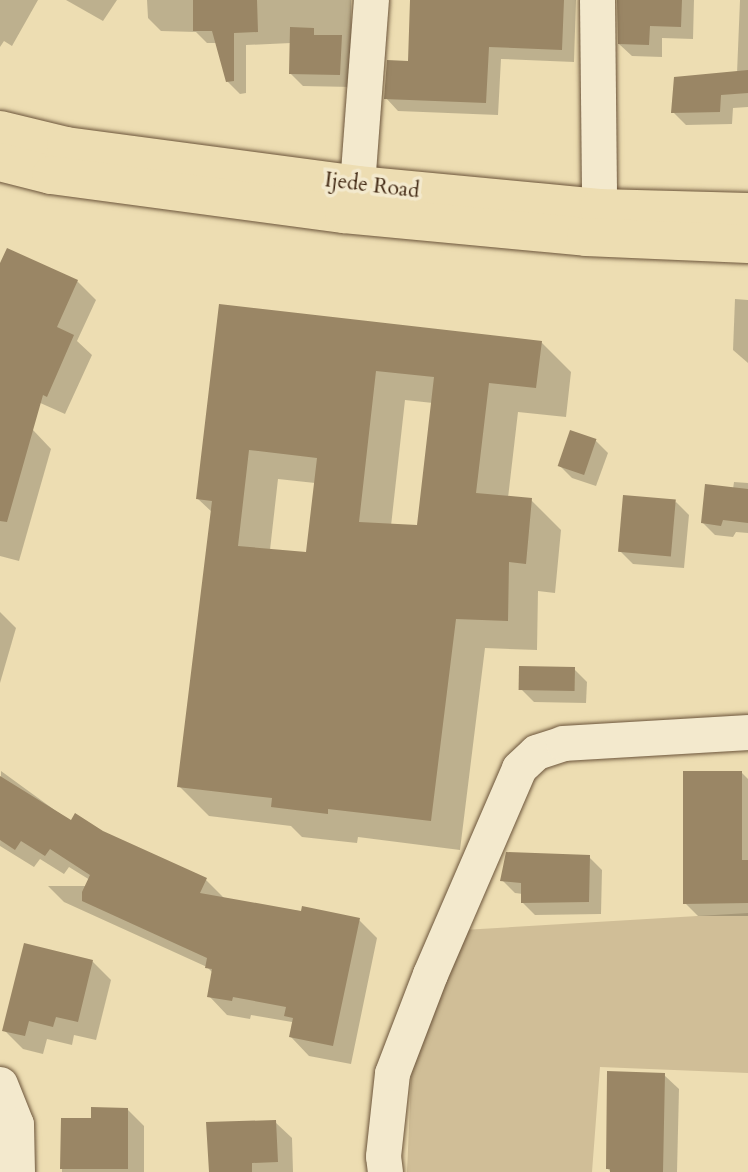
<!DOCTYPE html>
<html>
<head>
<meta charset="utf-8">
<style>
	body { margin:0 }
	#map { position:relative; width:748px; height:1172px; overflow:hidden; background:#edddb2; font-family:Cardo,serif }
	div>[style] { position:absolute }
	.green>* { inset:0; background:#d0be97 }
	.shadow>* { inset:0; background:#0003 }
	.building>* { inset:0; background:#9a8665; transform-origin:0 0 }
	.roads { filter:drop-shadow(0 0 2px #6b543a) drop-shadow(0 0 2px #6b543a) }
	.minor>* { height:35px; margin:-17.5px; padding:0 17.5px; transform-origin:17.5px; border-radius:17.5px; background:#f3e9cd }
	.major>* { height:38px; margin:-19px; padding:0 19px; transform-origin:19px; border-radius:19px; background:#edddb2 }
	span { translate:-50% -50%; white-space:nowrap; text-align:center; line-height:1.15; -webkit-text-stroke:7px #f3e9cd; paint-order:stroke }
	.street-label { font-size:21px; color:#402712 }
</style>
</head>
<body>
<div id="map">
	<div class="green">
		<i style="clip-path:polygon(748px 913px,748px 1073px,600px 1067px,592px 1172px,407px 1172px,412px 1056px,463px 930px)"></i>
	</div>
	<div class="shadow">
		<i style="clip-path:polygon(0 0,38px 0,12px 46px,4px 41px,0 47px)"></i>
		<i style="clip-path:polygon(66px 0,117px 0,103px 21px)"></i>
		<i style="clip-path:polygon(147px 0,351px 0,352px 87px,303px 86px,290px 73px,291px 43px,246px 45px,246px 93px,240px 94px,227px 81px,217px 43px,207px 43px,196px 32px,161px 31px,148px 18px)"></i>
		<i style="clip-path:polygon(412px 0,576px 0,574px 62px,501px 59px,498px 115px,398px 111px,386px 98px,410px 63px)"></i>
		<i style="clip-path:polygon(619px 0,694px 0,693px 39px,662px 38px,662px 57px,632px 56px,619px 44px)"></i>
		<i style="clip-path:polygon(740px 0,748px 0,748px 107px,733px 108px,732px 124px,686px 125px,673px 112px,737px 73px)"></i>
		<i style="clip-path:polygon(0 265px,77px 281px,96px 300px,77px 341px,92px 355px,65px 414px,0 385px)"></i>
		<i style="clip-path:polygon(735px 299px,748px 300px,748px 363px,733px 350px)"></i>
		<i style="clip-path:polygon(evenodd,221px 306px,541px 342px,571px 372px,566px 417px,518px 412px,508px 498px,531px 500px,561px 530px,555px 593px,538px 591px,537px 650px,485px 648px,460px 850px,358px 837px,357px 843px,302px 837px,291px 826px,209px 816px,179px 786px,213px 513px,198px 499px,221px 306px,405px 400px,433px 403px,418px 527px,391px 526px,405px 400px,221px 306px,278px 479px,315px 483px,307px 554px,270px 550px,278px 479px)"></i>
		<i style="clip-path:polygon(0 421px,33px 430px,51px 449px,19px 561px,0 556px)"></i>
		<i style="clip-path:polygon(595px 440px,608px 453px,596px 486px,572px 478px,560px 466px)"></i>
		<i style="clip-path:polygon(734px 482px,748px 483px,748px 533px,736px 532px,733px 537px,715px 535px,703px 523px,733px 489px)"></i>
		<i style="clip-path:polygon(676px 502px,689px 515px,684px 568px,633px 564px,620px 551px)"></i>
		<i style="clip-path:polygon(0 612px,16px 628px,0 683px)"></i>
		<i style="clip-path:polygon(574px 669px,587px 682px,586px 703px,534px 702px,521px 689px)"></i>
		<i style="clip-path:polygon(1px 771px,71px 822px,102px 833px,206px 880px,226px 900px,359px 920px,377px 938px,351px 1064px,309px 1056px,291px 1037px,292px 1022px,251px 1015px,250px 1019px,227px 1015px,209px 996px,213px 973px,207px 967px,64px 902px,48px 886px,87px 886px,90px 880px,69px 867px,64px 874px,40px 859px,34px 867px,0 846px)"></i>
		<i style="clip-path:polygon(742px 773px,748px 779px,748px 916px,698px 916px,685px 903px)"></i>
		<i style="clip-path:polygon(589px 857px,602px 870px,601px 914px,535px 915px,522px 902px,523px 894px,515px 893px,502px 880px)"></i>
		<i style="clip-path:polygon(92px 961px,111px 980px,96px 1040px,74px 1035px,72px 1045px,47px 1039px,43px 1054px,23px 1049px,4px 1030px)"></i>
		<i style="clip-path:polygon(664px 1075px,679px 1089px,677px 1172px,611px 1172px,607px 1168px)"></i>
		<i style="clip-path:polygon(128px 1110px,144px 1126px,144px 1172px,62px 1172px,62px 1120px,93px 1120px)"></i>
		<i style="clip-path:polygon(275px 1122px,292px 1138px,293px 1172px,210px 1172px)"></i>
	</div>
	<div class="building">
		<i style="clip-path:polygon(193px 0,257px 0,258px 32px,234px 33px,234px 81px,226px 82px,212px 31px,193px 31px)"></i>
		<i style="clip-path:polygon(410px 0,564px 0,562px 50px,489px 47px,486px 103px,384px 99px,387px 60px,408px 61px)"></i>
		<i style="clip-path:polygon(617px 0,682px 0,681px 27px,650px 26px,649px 45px,618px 44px)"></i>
		<i style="clip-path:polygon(290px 27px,314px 28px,314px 35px,342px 35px,340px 75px,289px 74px)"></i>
		<i style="clip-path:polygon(748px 70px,748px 93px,721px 95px,720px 112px,671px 113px,674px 77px)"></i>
		<i style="clip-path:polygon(7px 248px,78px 280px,57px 327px,74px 335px,47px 397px,43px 395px,7px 522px,0 521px,0 263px)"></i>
		<i style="clip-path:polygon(evenodd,219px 304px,542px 341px,536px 388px,489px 383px,476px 493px,532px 498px,526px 564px,509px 562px,508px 621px,456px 619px,431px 821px,328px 809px,328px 814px,271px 807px,272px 798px,177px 787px,212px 501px,196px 499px,219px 304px,376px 371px,434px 377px,417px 525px,359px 522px,376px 371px,219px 304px,249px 450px,317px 458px,306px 552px,238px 546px,249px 450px)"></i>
		<i style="left:570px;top:430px;width:28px;height:38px;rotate:19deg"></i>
		<i style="clip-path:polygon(705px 484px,748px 489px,748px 523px,723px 520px,721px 526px,701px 523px)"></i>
		<i style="left:623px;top:495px;width:53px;height:57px;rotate:5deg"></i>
		<i style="left:519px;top:666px;width:56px;height:24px;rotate:1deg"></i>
		<i style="clip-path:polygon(683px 771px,742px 771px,742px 860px,748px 860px,748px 903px,683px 904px)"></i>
		<i style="clip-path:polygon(0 776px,71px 820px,75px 813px,103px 831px,207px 878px,200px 893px,301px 911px,302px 906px,360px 918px,333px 1046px,289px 1037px,293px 1018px,284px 1016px,286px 1007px,233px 997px,232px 1001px,207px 997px,212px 969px,205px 968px,207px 958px,82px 901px,82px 892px,90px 875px,50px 849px,45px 856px,21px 841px,15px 850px,0 840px)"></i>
		<i style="clip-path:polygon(506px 852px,590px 855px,589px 902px,521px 903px,521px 883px,500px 881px)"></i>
		<i style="clip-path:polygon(24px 943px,93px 960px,78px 1022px,56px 1017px,53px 1027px,29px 1021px,25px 1036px,2px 1031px)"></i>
		<i style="clip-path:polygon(607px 1071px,665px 1073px,663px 1172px,610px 1172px,610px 1169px,606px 1169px)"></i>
		<i style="clip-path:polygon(91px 1107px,128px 1108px,128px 1169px,60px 1169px,61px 1118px,91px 1118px)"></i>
		<i style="clip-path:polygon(276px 1120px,278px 1162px,252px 1163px,252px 1172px,209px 1172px,206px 1122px)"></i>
	</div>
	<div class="roads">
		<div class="minor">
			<i style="left:597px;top:0;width:208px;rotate:89.4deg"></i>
			<i style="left:357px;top:185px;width:186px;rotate:-85.7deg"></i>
			<i style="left:0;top:1084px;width:43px;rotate:68.2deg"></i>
			<i style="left:16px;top:1124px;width:48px;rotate:88.8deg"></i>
			<i style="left:385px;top:1172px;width:16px;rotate:-97deg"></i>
			<i style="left:383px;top:1156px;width:83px;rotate:-83.8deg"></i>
			<i style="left:392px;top:1073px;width:106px;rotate:-69deg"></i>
			<i style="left:430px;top:974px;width:224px;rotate:-66.6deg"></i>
			<i style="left:519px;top:768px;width:23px;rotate:-43deg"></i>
			<i style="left:536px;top:752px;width:28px;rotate:-18deg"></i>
			<i style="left:563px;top:743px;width:185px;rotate:-3.4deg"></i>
		</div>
		<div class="major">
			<i style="left:0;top:130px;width:68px;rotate:13.6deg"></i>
			<i style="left:66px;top:146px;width:294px;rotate:7.6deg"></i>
			<i style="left:357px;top:185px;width:243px;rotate:5.4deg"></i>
			<i style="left:599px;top:208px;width:149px;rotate:1.5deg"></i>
			<i style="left:0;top:162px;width:53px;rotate:14.3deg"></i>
			<i style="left:51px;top:175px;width:296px;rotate:7.6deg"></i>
			<i style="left:344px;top:214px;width:243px;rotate:5.4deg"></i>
			<i style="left:586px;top:237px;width:162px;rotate:2.5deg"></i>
		</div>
	</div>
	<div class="street-label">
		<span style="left:372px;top:186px;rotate:7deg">Ijede Road</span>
	</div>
</div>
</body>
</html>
